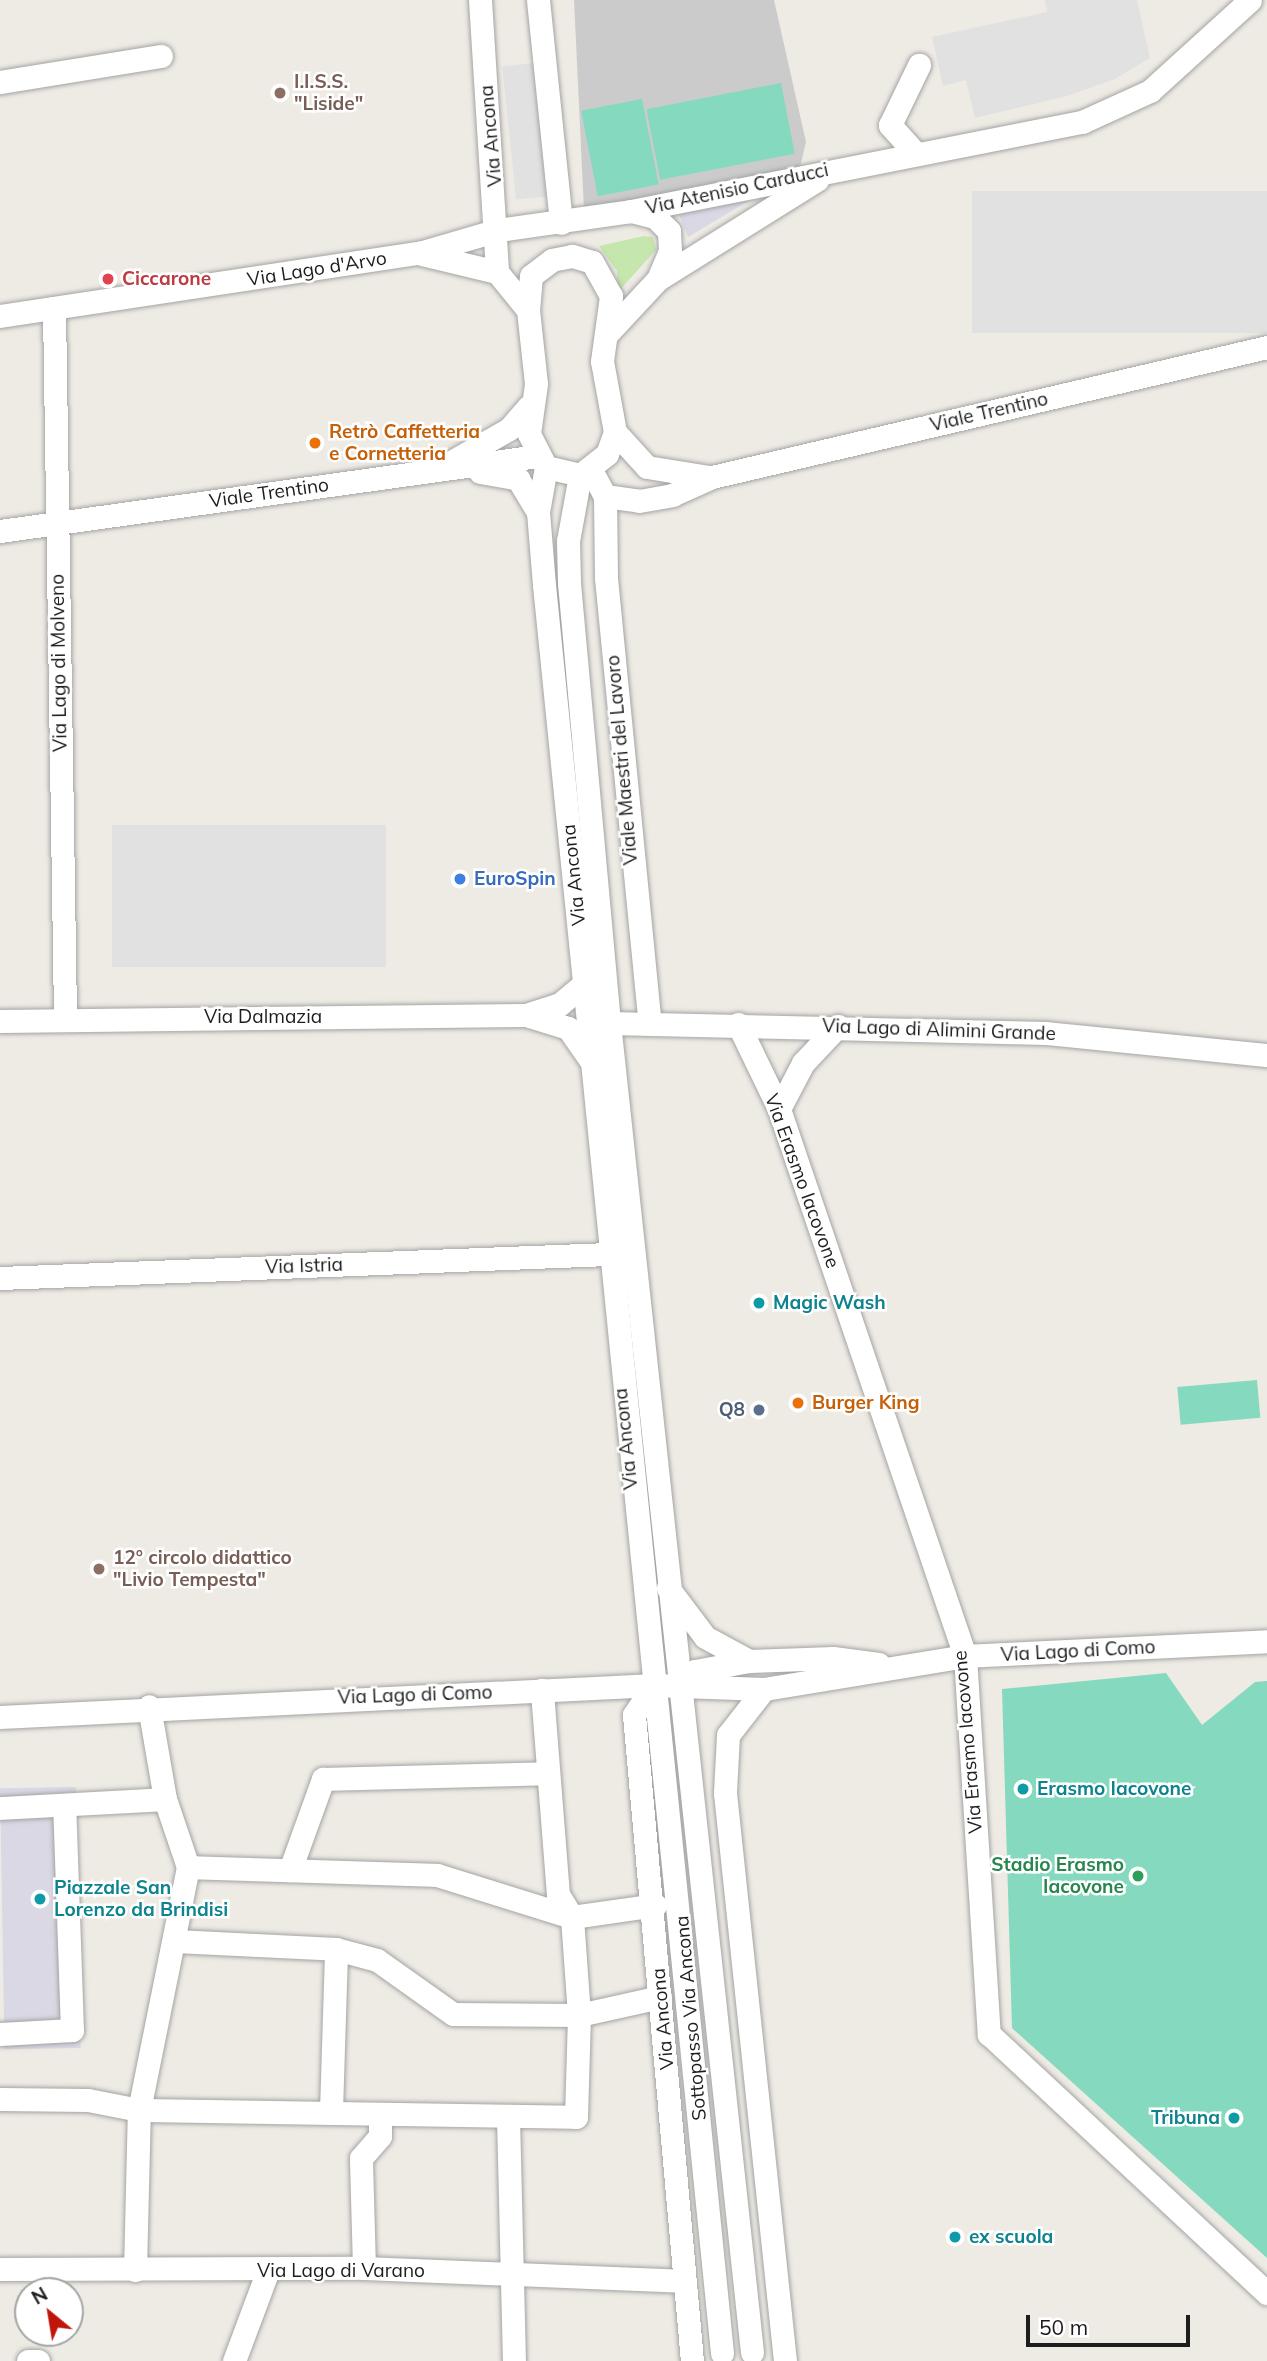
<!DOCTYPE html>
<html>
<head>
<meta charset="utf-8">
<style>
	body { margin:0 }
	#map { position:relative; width:1267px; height:2361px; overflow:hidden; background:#eeebe4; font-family:Mulish,sans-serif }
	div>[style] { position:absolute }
	.religious>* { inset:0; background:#cbcbcb }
	.grass>* { inset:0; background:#c5e6ac }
	.pitch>* { inset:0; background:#85d9be; transform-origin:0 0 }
	.parking>* { inset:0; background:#e1e1e1; transform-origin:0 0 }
	.plaza>* { inset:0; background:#d9d8e4; transform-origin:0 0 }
	.roads { filter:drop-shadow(0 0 2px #a4a4a4) drop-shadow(0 0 2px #a4a4a4) }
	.minor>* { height:23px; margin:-11.5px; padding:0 11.5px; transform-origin:11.5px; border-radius:11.5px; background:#fff }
	.dots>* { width:19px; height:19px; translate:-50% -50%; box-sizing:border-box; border:4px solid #fff; border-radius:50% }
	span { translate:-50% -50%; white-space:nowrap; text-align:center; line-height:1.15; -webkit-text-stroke:5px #fff; paint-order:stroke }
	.education-label { font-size:19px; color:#785e54; font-weight:700 }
	.left { translate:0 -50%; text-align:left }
	.street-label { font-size:19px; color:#1d1d1d }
	.health-label { font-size:19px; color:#be3a42; font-weight:700 }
	.food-label { font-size:19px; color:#c56008; font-weight:700 }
	.shop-label { font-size:19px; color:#366cbe; font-weight:700 }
	.culture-label { font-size:19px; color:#0d838f; font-weight:700 }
	.right { translate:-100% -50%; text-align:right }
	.service-label { font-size:19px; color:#4e5e75; font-weight:700 }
	.leisure-label { font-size:19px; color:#27864d; font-weight:700 }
	.north { position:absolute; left:14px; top:2277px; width:70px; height:70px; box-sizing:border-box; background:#fff; border:2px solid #a5a5a5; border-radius:50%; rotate:330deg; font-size:19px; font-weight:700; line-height:28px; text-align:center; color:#1d1d1d }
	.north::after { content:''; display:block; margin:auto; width:24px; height:32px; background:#c0160a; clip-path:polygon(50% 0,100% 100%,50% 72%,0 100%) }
	.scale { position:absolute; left:1026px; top:2315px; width:164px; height:32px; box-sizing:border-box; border:4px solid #1d1d1d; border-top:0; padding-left:9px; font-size:21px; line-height:24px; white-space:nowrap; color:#1d1d1d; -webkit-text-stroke:5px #fff; paint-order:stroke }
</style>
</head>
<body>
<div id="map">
	<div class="religious">
		<i style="clip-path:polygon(574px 0,774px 0,806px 142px,800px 167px,584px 210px)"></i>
	</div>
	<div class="grass">
		<i style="clip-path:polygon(644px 236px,653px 237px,656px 250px,617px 293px,617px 271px,599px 246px)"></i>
	</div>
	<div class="pitch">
		<i style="left:781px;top:83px;width:72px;height:137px;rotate:79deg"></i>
		<i style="left:642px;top:99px;width:87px;height:62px;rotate:79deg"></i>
		<i style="left:1257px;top:1380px;width:38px;height:80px;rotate:85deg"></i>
		<i style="clip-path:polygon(1166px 1673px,1202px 1725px,1255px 1682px,1267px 1681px,1267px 2258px,1012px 2028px,1002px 1689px)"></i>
	</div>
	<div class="parking">
		<i style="clip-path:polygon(1045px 0,1137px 0,1150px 58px,1115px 79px,1067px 96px,975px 118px,966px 80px,943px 86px,932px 37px,1047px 12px)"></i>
		<i style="left:534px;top:63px;width:134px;height:32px;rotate:84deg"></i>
		<i style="left:1267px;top:191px;width:142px;height:295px;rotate:90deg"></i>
		<i style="left:386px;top:825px;width:142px;height:274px;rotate:90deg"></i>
	</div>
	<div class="plaza">
		<i style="clip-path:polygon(748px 194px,750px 200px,688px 237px,678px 212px)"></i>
		<i style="left:76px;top:1787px;width:261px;height:76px;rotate:89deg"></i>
	</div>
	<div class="roads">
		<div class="minor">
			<i style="left:480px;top:0;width:273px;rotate:86.4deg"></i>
			<i style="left:538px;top:0;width:224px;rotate:84.1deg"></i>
			<i style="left:0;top:82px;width:163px;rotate:-9.2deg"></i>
			<i style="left:916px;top:154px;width:39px;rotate:-132deg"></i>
			<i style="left:890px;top:125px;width:67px;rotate:-64.2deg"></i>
			<i style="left:422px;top:254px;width:77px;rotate:13.5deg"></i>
			<i style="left:497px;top:272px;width:49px;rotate:50.8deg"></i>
			<i style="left:528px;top:310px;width:74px;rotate:83.8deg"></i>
			<i style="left:536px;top:384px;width:50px;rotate:98deg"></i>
			<i style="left:529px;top:434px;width:37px;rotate:63deg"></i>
			<i style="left:546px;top:467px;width:35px;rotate:13deg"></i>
			<i style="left:580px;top:475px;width:34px;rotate:-38deg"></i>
			<i style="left:607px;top:454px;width:23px;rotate:-70deg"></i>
			<i style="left:615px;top:432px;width:72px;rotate:-100.4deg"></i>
			<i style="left:602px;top:361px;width:66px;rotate:-82.1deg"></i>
			<i style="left:611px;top:296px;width:39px;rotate:-119deg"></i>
			<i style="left:592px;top:262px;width:21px;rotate:-163deg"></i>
			<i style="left:572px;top:256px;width:20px;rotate:169deg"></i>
			<i style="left:552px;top:260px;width:26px;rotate:143deg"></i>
			<i style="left:531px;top:276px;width:34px;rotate:95deg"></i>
			<i style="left:660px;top:278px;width:185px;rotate:-32deg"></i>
			<i style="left:54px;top:308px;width:710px;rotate:89.11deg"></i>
			<i style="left:0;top:316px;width:424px;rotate:-8.6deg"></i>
			<i style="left:419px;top:253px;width:82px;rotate:-16.2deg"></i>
			<i style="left:498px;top:230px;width:134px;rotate:-8.1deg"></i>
			<i style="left:631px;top:211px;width:460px;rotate:-11.2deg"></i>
			<i style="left:1082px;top:122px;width:75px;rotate:-24.5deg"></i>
			<i style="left:1150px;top:91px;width:135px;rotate:-42.3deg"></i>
			<i style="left:606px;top:335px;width:76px;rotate:-47.1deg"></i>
			<i style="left:658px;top:279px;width:30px;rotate:-67deg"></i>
			<i style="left:670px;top:251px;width:20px;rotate:-93deg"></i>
			<i style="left:669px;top:231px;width:20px;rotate:-135deg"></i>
			<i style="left:655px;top:217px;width:25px;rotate:-166deg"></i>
			<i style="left:615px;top:432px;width:47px;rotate:47.6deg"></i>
			<i style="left:647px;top:467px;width:63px;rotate:9.2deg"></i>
			<i style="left:453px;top:461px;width:64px;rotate:-29.7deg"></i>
			<i style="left:509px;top:429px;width:30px;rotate:-49deg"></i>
			<i style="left:546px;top:467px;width:46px;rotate:100.1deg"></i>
			<i style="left:538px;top:512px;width:73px;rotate:85.3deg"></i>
			<i style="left:544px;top:585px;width:1777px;rotate:84.25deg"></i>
			<i style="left:591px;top:470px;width:30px;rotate:62deg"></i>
			<i style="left:605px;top:496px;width:34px;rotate:8deg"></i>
			<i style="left:639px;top:501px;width:34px;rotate:-10deg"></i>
			<i style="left:672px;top:495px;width:44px;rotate:-24.2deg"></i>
			<i style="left:712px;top:477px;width:570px;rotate:-13.18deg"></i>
			<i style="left:480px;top:472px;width:39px;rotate:10deg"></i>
			<i style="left:518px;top:479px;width:39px;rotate:59deg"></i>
			<i style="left:580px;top:475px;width:67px;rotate:100.3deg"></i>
			<i style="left:568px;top:541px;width:42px;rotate:88.6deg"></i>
			<i style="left:569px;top:583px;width:442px;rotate:84.8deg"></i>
			<i style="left:609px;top:1023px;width:1337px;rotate:83.86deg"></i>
			<i style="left:605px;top:496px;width:82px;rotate:89.3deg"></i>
			<i style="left:606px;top:578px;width:447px;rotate:84.4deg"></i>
			<i style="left:0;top:531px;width:543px;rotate:-7.94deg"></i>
			<i style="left:526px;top:1015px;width:44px;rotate:17.2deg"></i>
			<i style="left:568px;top:1028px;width:37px;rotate:55deg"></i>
			<i style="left:0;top:1021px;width:526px;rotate:-0.65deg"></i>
			<i style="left:526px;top:1015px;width:36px;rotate:-18deg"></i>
			<i style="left:560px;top:1004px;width:34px;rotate:-40deg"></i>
			<i style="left:609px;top:1023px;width:437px;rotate:1.3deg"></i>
			<i style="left:1046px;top:1033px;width:222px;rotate:5.7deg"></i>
			<i style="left:738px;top:1024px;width:94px;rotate:64.2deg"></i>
			<i style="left:779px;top:1109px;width:578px;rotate:71.22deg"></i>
			<i style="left:965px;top:1656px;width:379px;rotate:86.4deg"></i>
			<i style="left:989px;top:2034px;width:380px;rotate:43deg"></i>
			<i style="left:779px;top:1109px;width:52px;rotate:-62.4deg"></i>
			<i style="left:803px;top:1063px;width:51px;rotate:-46.6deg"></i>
			<i style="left:0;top:1278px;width:608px;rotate:-2.26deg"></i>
			<i style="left:668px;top:1588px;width:61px;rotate:52.9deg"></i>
			<i style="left:705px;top:1637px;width:50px;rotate:28.6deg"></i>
			<i style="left:749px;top:1661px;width:84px;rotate:-2deg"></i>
			<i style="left:833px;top:1658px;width:46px;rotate:7.4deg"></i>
			<i style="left:680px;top:1684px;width:20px;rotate:-41deg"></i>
			<i style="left:695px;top:1671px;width:55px;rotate:-10.5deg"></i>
			<i style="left:654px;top:1685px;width:36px;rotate:124deg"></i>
			<i style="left:634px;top:1715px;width:649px;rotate:84.87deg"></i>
			<i style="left:764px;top:1689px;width:58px;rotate:128deg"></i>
			<i style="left:728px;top:1735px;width:58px;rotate:93deg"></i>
			<i style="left:725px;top:1793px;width:571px;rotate:83.97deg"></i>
			<i style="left:0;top:1717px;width:655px;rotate:-2.8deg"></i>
			<i style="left:654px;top:1685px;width:110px;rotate:2.1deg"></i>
			<i style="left:764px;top:1689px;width:204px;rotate:-9.3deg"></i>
			<i style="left:965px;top:1656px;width:302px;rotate:-2.8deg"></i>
			<i style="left:0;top:1808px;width:165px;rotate:-3.1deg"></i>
			<i style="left:188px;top:1867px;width:249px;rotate:1.8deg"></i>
			<i style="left:437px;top:1875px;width:141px;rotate:17.3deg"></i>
			<i style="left:572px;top:1917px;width:84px;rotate:-8.2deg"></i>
			<i style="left:290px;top:1870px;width:97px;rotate:-70.1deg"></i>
			<i style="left:323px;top:1779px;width:222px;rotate:-1.5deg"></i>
			<i style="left:175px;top:1941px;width:161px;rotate:2.8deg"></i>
			<i style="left:336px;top:1949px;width:42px;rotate:15deg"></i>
			<i style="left:377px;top:1960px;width:93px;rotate:35.4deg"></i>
			<i style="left:453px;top:2014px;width:126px;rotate:0.5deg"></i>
			<i style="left:579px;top:2015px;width:83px;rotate:-12.5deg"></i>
			<i style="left:0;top:2034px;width:72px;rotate:-3.2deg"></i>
			<i style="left:72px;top:2030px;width:224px;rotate:-92deg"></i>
			<i style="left:0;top:2099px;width:88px;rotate:0.7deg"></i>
			<i style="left:88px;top:2100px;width:52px;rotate:11.1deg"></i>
			<i style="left:139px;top:2110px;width:437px;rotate:0.9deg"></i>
			<i style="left:576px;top:2117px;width:102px;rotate:-88.3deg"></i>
			<i style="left:579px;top:2015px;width:98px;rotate:-94.1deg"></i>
			<i style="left:572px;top:1917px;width:26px;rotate:-122deg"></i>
			<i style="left:558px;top:1895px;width:206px;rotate:-94.5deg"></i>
			<i style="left:331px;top:2111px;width:162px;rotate:-88.2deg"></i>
			<i style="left:508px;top:2117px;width:244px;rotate:88.6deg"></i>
			<i style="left:364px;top:2268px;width:110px;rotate:-91.6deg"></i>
			<i style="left:361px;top:2158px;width:29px;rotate:-49deg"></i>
			<i style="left:380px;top:2136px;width:22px;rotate:-90deg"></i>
			<i style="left:0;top:2269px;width:364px;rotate:-0.2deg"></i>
			<i style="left:364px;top:2268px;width:317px;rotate:2.3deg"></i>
			<i style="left:135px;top:2270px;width:160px;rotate:-88.6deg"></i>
			<i style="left:139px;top:2110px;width:248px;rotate:-78.6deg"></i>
			<i style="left:188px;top:1867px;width:72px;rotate:-108.7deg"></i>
			<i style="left:165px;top:1799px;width:94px;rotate:-99.8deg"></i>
			<i style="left:28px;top:2361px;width:10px"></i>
			<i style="left:234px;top:2361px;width:97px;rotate:-69.5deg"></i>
		</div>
	</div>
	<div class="dots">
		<i style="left:280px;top:93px;background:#8d6e63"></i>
		<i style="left:108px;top:279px;background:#e0444e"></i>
		<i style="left:315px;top:443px;background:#e8710a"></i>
		<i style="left:460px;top:879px;background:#3f7fe0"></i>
		<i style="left:759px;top:1303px;background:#0f9aa8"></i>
		<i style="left:798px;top:1403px;background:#e8710a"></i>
		<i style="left:759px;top:1410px;background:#5c6f8a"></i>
		<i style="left:99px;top:1569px;background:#8d6e63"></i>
		<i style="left:1023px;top:1789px;background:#0f9aa8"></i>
		<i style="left:1138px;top:1876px;background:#2e9e5b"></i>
		<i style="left:40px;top:1899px;background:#0f9aa8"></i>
		<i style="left:1234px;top:2118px;background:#0f9aa8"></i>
		<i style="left:955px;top:2237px;background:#0f9aa8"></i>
	</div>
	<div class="education-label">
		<span class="left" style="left:294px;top:93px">I.I.S.S.<br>"Liside"</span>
		<span class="left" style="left:113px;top:1569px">12° circolo didattico<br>"Livio Tempesta"</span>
	</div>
	<div class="street-label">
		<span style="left:491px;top:136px;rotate:-95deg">Via Ancona</span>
		<span style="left:737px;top:189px;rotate:-12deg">Via Atenisio Carducci</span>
		<span style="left:317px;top:269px;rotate:-9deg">Via Lago d'Arvo</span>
		<span style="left:989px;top:412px;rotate:-13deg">Viale Trentino</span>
		<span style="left:269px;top:493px;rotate:-8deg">Viale Trentino</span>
		<span style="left:59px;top:663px;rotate:-91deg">Via Lago di Molveno</span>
		<span style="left:622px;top:760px;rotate:-95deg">Viale Maestri del Lavoro</span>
		<span style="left:574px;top:875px;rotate:-96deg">Via Ancona</span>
		<span style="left:263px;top:1017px">Via Dalmazia</span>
		<span style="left:939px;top:1030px;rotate:2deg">Via Lago di Alimini Grande</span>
		<span style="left:802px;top:1181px;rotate:70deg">Via Erasmo Iacovone</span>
		<span style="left:304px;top:1266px;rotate:-2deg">Via Istria</span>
		<span style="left:626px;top:1439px;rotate:-96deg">Via Ancona</span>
		<span style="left:1078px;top:1651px;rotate:-3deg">Via Lago di Como</span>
		<span style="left:415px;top:1695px;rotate:-2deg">Via Lago di Como</span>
		<span style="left:968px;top:1742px;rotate:-95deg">Via Erasmo Iacovone</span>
		<span style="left:691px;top:2018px;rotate:-95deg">Sottopasso Via Ancona</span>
		<span style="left:663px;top:2019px;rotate:-95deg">Via Ancona</span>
		<span style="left:341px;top:2271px">Via Lago di Varano</span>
	</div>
	<div class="health-label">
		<span class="left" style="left:122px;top:279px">Ciccarone</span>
	</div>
	<div class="food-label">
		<span class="left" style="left:329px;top:443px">Retrò Caffetteria<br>e Cornetteria</span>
		<span class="left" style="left:812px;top:1403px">Burger King</span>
	</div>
	<div class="shop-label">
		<span class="left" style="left:474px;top:879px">EuroSpin</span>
	</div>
	<div class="culture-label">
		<span class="left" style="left:773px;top:1303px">Magic Wash</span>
		<span class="left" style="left:1037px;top:1789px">Erasmo Iacovone</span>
		<span class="left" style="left:54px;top:1899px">Piazzale San<br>Lorenzo da Brindisi</span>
		<span class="right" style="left:1220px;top:2118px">Tribuna</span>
		<span class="left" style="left:969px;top:2237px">ex scuola</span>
	</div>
	<div class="service-label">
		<span class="right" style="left:745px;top:1410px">Q8</span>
	</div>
	<div class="leisure-label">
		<span class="right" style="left:1124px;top:1876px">Stadio Erasmo<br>Iacovone</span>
	</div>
	<div class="north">N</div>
	<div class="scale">50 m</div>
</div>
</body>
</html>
